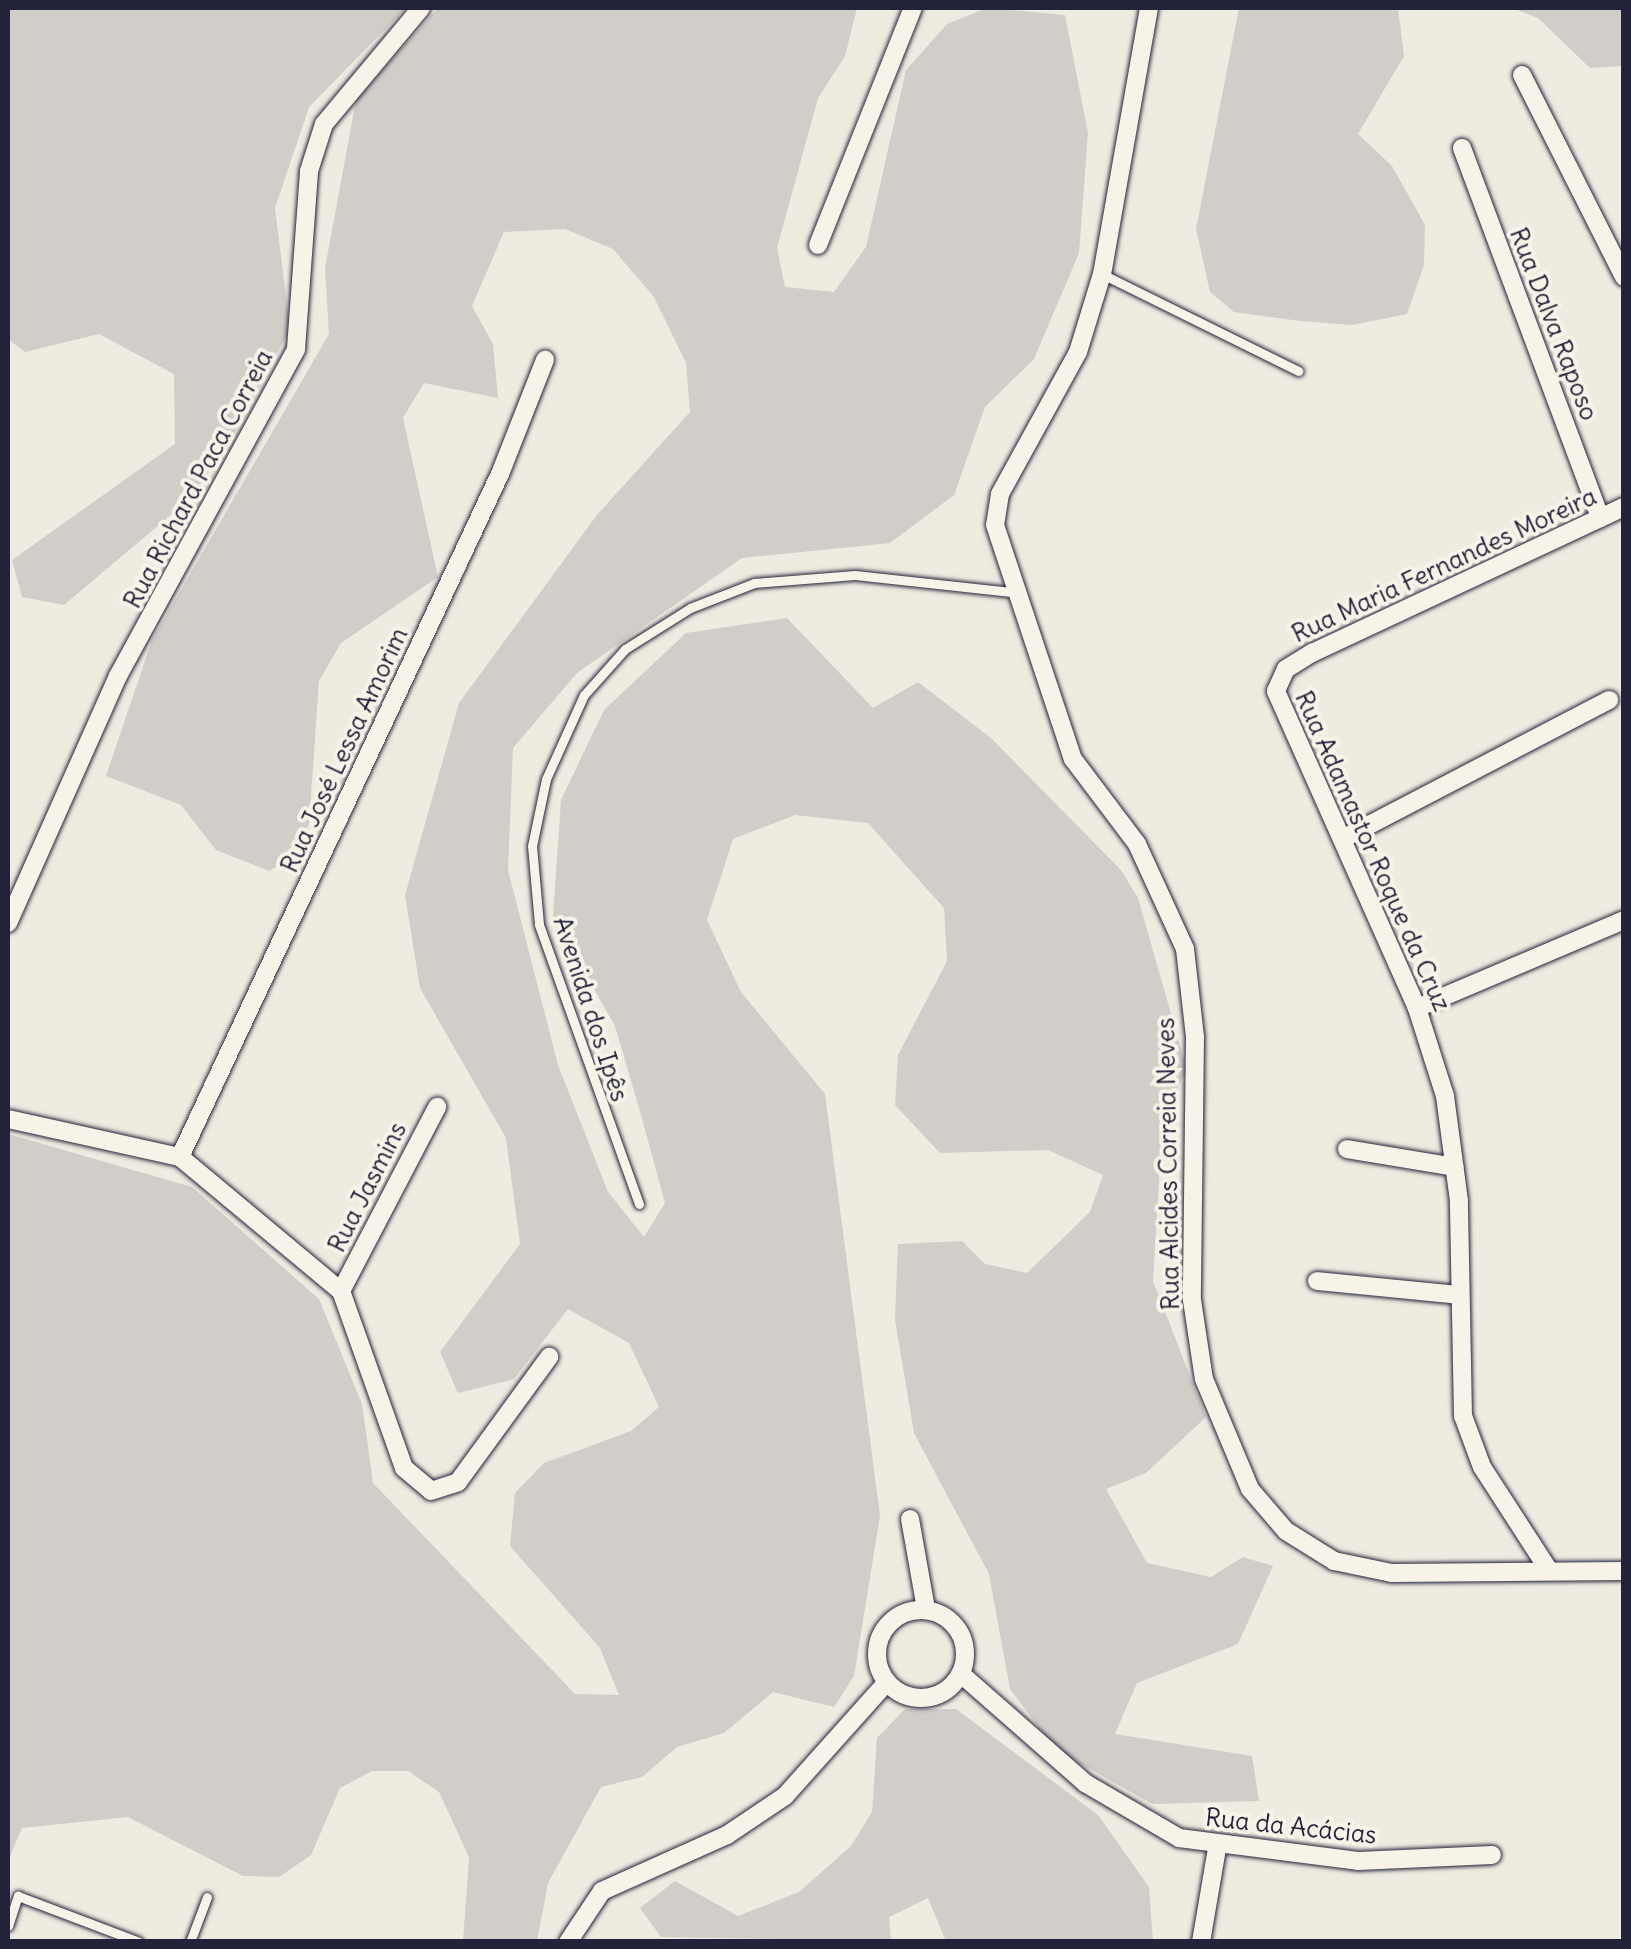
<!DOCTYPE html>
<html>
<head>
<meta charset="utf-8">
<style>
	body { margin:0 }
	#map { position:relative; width:1631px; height:1949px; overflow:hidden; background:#eeebe1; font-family:Delius,sans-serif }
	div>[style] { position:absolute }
	.green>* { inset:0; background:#d1cdc9 }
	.roads { filter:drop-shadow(0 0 2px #22223b) drop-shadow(0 0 2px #22223b) }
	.service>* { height:9px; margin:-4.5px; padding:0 4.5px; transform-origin:4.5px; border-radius:4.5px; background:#f7f3e8 }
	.minor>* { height:18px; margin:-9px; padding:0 9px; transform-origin:9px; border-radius:9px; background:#f7f3e8 }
	.minor>.ring { margin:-9px; padding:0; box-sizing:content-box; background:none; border:18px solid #f7f3e8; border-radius:50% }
	span { translate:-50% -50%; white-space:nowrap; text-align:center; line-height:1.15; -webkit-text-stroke:8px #f7f3e8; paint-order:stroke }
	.street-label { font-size:25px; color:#22223b }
	.frame { position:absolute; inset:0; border:10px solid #22223b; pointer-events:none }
</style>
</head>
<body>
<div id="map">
	<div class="green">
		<i style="clip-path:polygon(8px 8px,406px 8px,309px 107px,275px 208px,290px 329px,231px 439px,192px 497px,64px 605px,22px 597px,12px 560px,175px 444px,174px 374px,99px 334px,25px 352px,8px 339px)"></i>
		<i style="clip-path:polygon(438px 8px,857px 8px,845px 56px,818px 98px,777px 248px,785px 287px,834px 292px,866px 247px,906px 70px,947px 24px,987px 8px,1065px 15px,1088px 133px,1079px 253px,1034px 359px,985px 407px,954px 495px,890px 543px,742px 558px,577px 673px,513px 748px,508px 870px,558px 1065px,608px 1192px,644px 1237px,665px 1203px,641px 1115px,615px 1026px,553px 917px,561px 800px,604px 710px,686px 633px,787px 618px,873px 708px,918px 682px,991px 738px,1121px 870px,1138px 898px,1187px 1070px,1163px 1114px,1153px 1281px,1206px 1417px,1146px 1473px,1106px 1489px,1147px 1563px,1211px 1577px,1243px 1557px,1273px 1566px,1238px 1644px,1137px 1683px,1115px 1734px,1252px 1756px,1259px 1801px,1152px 1804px,1056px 1750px,1010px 1689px,989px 1574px,914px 1433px,895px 1320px,898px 1244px,962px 1241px,985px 1264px,1027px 1273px,1090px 1212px,1103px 1175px,1048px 1150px,940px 1153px,895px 1105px,898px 1055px,947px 961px,944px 908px,868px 823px,795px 815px,733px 839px,707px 920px,741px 992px,825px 1094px,880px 1516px,854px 1676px,834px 1707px,773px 1692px,724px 1733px,677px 1747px,642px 1777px,601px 1787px,548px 1883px,537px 1941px,463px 1941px,469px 1857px,439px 1792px,408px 1771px,372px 1771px,340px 1788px,311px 1855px,279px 1877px,243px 1876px,128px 1817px,22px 1828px,8px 1861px,8px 1134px,192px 1187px,319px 1299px,362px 1404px,373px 1483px,575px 1694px,619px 1695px,600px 1648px,510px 1546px,515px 1493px,544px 1463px,631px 1431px,659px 1407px,629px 1343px,568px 1309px,514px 1379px,458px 1393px,440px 1352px,520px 1244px,506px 1138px,420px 988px,405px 895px,459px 703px,597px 515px,690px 412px,686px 363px,654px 297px,613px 249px,565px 229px,504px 232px,472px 306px,493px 344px,498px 398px,424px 383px,403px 418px,438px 577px,341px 643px,319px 681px,309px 824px,293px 858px,269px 871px,216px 850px,181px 805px,106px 776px,152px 640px,329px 334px,325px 268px,356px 100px)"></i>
		<i style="clip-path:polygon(1239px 8px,1398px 8px,1404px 56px,1358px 134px,1392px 166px,1425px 225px,1424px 265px,1407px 314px,1352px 325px,1300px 321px,1234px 312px,1210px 292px,1196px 229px)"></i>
		<i style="clip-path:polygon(1512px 8px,1623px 8px,1623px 66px,1590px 68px,1538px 18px)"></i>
		<i style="clip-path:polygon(905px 1709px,956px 1709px,1098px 1815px,1149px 1887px,1153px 1941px,946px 1941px,928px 1898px,889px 1917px,891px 1941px,661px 1937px,640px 1908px,675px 1881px,738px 1916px,799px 1892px,851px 1846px,872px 1812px,877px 1738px)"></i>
	</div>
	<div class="roads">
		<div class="service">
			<i style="left:1102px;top:274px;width:219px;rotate:26.3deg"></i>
			<i style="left:639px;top:1204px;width:297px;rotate:-109.7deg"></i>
			<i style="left:539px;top:924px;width:78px;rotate:-95.1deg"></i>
			<i style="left:532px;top:846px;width:68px;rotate:-78.2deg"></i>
			<i style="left:546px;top:779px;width:92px;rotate:-65.7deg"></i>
			<i style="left:584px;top:695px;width:62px;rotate:-48.3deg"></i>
			<i style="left:625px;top:649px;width:77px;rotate:-32.2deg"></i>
			<i style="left:690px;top:608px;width:69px;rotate:-21.3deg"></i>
			<i style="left:754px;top:583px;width:101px;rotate:-4.5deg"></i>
			<i style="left:855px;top:575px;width:157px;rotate:6.2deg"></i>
			<i style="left:8px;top:1926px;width:32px;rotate:-72deg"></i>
			<i style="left:18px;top:1896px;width:129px;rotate:20.8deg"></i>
			<i style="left:190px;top:1942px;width:48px;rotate:-69.3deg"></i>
		</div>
		<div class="minor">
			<i style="left:1149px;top:8px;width:270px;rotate:100deg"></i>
			<i style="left:1102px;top:274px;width:82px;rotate:107.1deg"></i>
			<i style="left:1078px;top:352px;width:162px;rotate:118.8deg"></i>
			<i style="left:1000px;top:494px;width:31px;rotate:99deg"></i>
			<i style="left:995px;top:525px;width:247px;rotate:71.6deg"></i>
			<i style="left:1073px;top:759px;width:106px;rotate:53deg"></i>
			<i style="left:1137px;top:844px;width:115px;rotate:65.4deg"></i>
			<i style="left:1185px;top:949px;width:89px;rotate:83.5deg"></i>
			<i style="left:1195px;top:1037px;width:263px;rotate:90.7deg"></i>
			<i style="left:1192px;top:1300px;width:80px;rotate:81.4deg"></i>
			<i style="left:1204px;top:1379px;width:119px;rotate:67.3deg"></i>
			<i style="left:1250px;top:1489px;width:55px;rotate:49.4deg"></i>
			<i style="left:1286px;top:1531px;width:57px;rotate:32deg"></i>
			<i style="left:1334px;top:1561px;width:59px;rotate:11.7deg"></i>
			<i style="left:1392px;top:1573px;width:232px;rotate:-0.5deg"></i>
			<i style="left:1522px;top:75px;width:226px;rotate:63.2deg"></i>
			<i style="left:1462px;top:148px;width:395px;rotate:69.5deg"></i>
			<i style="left:818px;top:245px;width:255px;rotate:-68.2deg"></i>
			<i style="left:1344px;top:838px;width:299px;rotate:-27.5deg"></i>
			<i style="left:8px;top:923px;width:270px;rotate:-66deg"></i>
			<i style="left:118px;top:676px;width:372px;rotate:-61.4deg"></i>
			<i style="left:296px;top:349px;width:178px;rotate:-85.8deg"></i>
			<i style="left:309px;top:171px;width:49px;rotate:-72.3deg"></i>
			<i style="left:324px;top:124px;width:151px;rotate:-50.1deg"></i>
			<i style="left:1417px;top:1008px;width:225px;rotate:-23deg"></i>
			<i style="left:8px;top:1119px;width:176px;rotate:12.5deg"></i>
			<i style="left:180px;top:1157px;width:209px;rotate:39.8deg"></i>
			<i style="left:341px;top:1291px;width:188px;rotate:70.4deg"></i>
			<i style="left:404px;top:1468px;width:35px;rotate:40deg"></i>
			<i style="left:431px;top:1491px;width:28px;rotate:-18deg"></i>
			<i style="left:458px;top:1482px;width:155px;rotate:-53.9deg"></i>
			<i style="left:1347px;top:1149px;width:109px;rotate:9.5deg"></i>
			<i style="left:180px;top:1157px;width:754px;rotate:-64.9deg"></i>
			<i style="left:500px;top:474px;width:123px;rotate:-68.5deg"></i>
			<i style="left:1317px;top:1281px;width:143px;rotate:5.6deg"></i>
			<i style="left:341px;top:1291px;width:208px;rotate:-62.4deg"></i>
			<i style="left:910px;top:1519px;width:91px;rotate:79.9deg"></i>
			<i style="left:1548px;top:1569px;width:121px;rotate:-122.9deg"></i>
			<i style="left:1482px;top:1467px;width:54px;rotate:-110.4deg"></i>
			<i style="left:1463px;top:1416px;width:215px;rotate:-91.1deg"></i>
			<i style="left:1459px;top:1201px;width:106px;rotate:-97.6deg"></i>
			<i style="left:1445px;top:1096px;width:92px;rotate:-107.7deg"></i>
			<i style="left:1417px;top:1008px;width:347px;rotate:-114deg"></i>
			<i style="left:1276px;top:691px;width:24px;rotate:-66deg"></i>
			<i style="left:1286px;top:669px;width:31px;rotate:-32deg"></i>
			<i style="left:1312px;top:653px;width:344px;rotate:-25.1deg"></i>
			<i class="ring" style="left:877px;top:1610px;width:70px;height:70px"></i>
			<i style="left:961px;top:1674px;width:165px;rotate:41.3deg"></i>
			<i style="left:1085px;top:1783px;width:109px;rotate:30.3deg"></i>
			<i style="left:1179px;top:1838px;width:180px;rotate:7.3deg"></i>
			<i style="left:1358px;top:1861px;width:134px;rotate:-2.6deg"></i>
			<i style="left:568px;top:1942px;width:61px;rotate:-56.3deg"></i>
			<i style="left:602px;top:1891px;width:137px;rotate:-24.1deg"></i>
			<i style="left:727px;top:1835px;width:70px;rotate:-33.9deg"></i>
			<i style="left:785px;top:1796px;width:153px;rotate:-48.2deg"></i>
			<i style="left:1201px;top:1942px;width:95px;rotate:-80.3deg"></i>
		</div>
	</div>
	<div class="street-label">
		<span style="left:1554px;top:324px;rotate:69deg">Rua Dalva Raposo</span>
		<span style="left:198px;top:479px;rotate:-62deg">Rua Richard Paca Correia</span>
		<span style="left:1444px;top:565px;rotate:-25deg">Rua Maria Fernandes Moreira</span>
		<span style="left:344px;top:750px;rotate:-65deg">Rua José Lessa Amorim</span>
		<span style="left:1373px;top:851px;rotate:66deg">Rua Adamastor Roque da Cruz</span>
		<span style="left:591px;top:1009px;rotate:72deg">Avenida dos Ipês</span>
		<span style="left:1168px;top:1164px;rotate:-91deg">Rua Alcides Correia Neves</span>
		<span style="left:367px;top:1187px;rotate:-63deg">Rua Jasmins</span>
		<span style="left:1291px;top:1826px;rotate:6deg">Rua da Acácias</span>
	</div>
	<div class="frame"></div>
</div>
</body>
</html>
